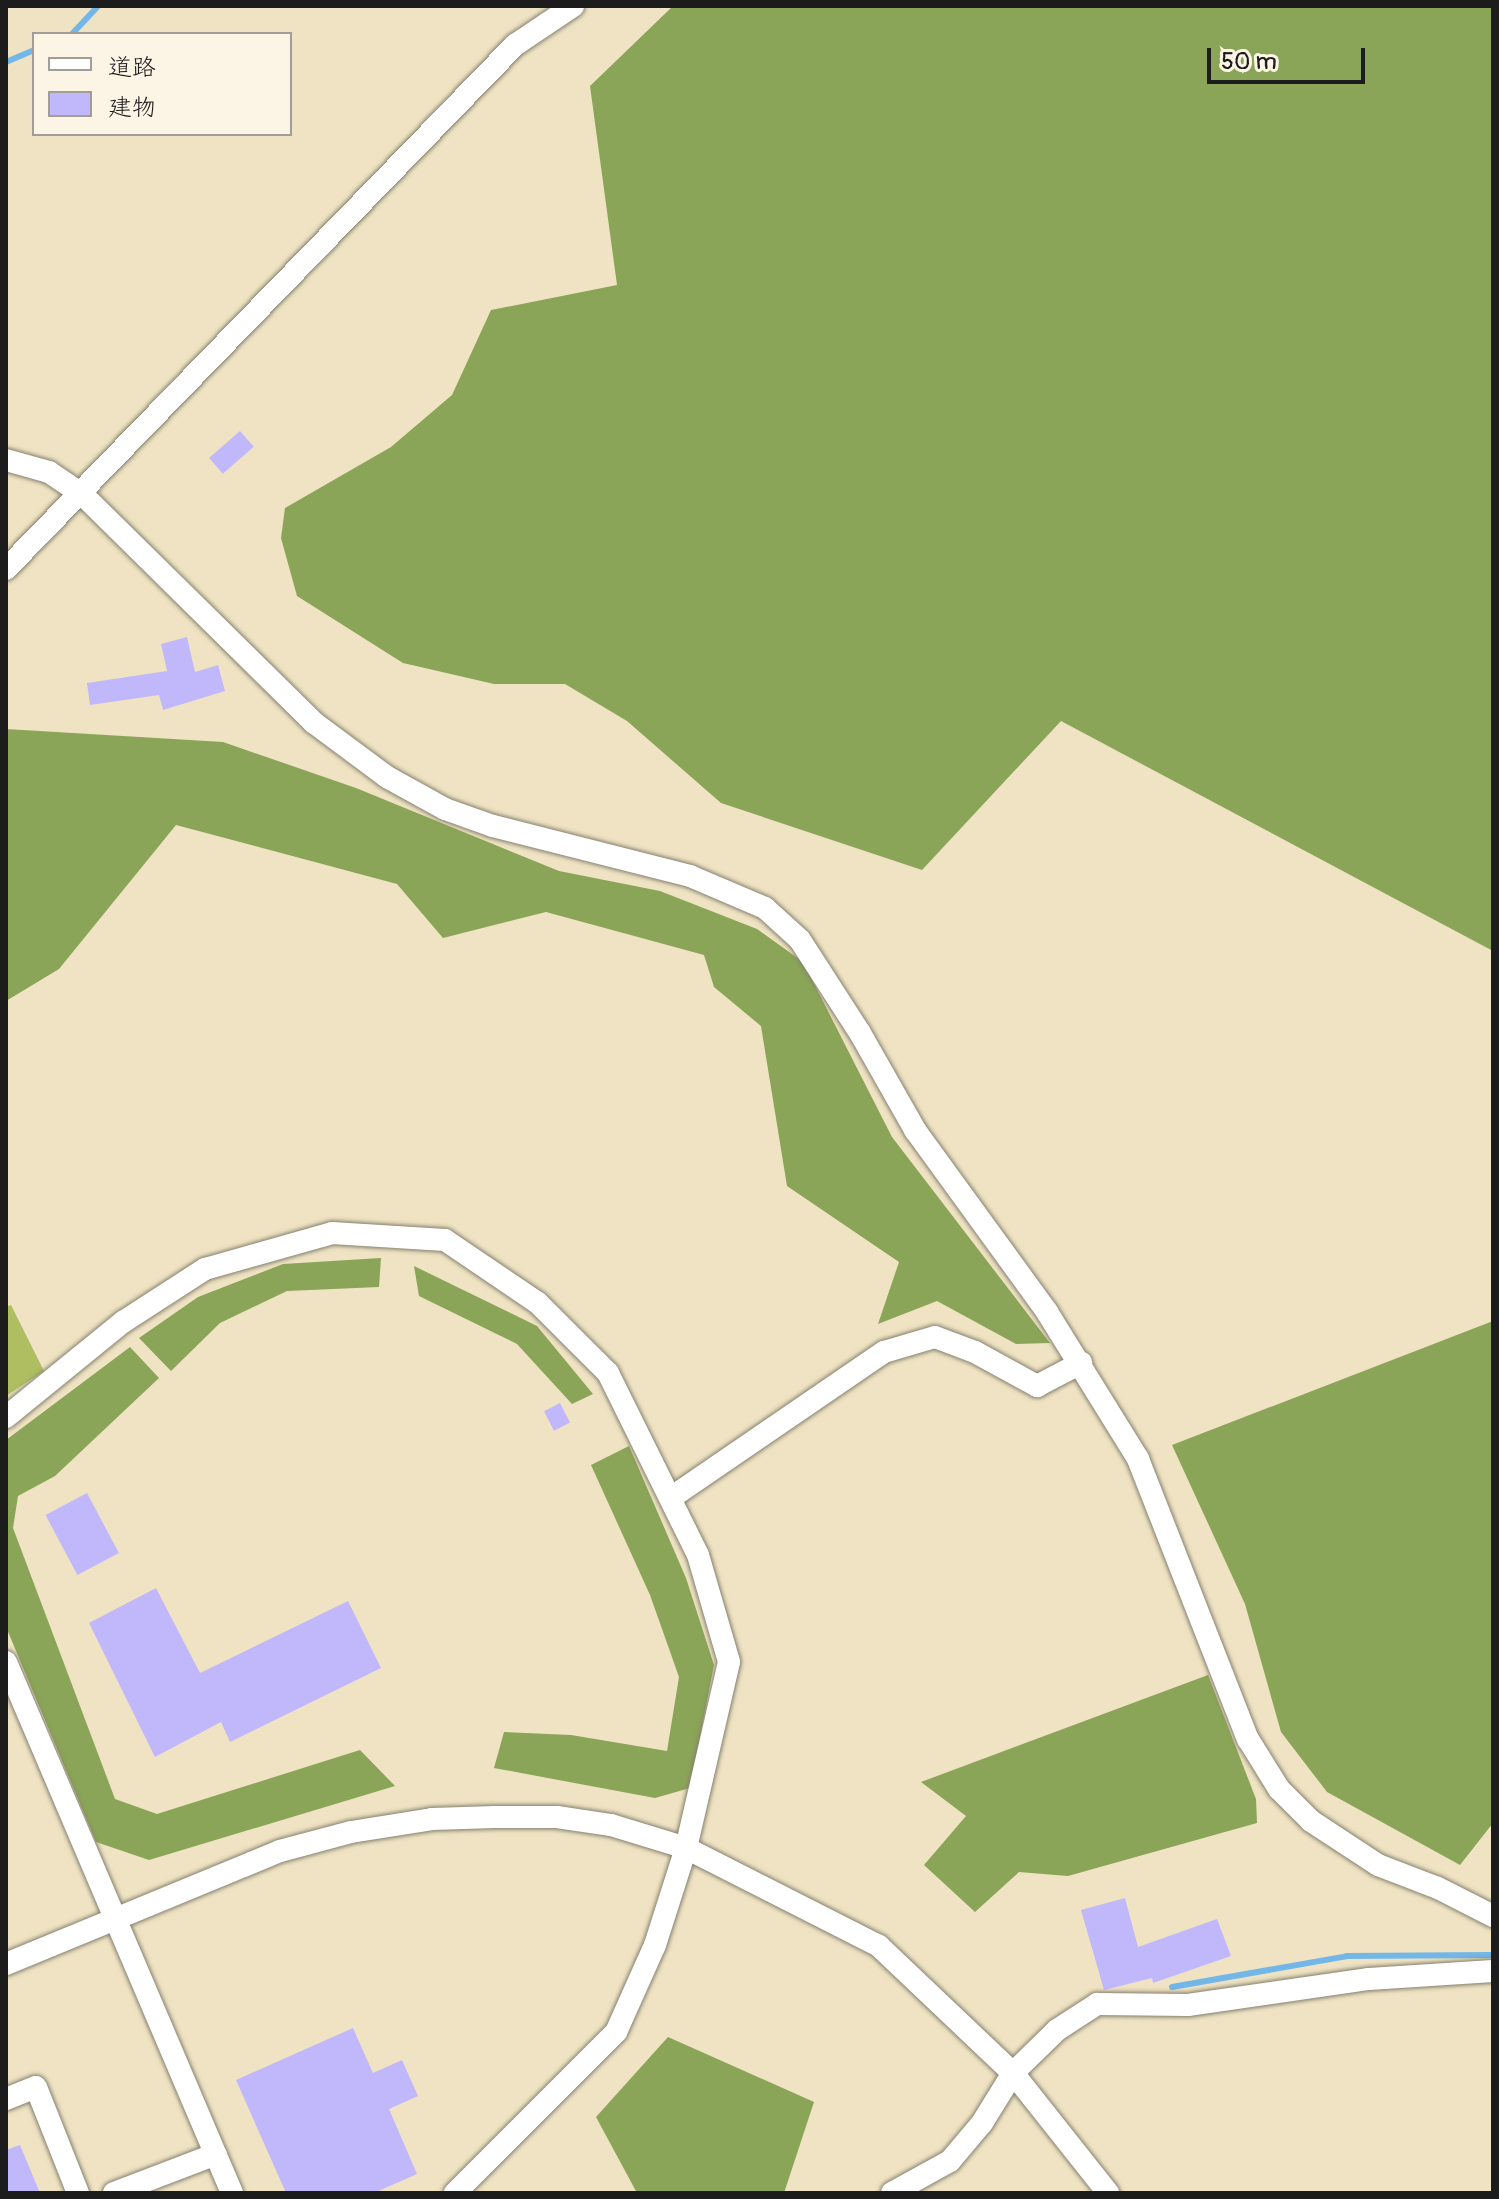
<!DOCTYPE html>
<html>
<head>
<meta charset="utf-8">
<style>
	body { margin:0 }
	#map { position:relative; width:1499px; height:2199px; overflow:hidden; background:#efe3c3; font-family:Pangolin,"Klee One",sans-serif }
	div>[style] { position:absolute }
	.green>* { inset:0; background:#aebe61 }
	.forest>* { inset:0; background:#8aa557 }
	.stream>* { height:6px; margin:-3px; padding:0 3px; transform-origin:3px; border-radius:3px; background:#72b7e8 }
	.building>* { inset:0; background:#c1b8fc; transform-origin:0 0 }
	.roads { filter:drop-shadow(0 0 2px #868070) drop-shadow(0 0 2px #868070) }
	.minor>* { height:22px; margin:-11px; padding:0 11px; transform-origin:11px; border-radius:11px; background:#fff }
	span { translate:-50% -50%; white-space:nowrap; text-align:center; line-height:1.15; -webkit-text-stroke:7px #fcf5e5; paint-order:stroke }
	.frame { position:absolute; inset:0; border:8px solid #1c1c1c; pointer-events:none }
	.legend { position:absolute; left:32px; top:32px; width:260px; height:104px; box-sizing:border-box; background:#fcf5e5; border:2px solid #a29e95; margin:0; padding:10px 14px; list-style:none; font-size:24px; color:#1c1c1c }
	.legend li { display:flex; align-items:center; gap:16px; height:40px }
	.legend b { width:40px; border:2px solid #a29e95 }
	.scale { position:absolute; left:1207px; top:48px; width:158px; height:36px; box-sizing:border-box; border:4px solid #1c1c1c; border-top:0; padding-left:10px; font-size:24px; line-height:28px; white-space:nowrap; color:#1c1c1c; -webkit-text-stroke:6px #fcf5e5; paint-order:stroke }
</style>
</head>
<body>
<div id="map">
	<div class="green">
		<i style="clip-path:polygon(11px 1305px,44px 1371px,6px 1396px,6px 1307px)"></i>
	</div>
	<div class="forest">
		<i style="clip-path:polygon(673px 6px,1493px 6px,1493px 951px,1061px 721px,922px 870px,721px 803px,627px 721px,565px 684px,494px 684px,403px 663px,297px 596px,281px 538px,285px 508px,391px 447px,452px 395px,491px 310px,617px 285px,590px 86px)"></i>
		<i style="clip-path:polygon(6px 729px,223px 742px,356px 788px,559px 871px,660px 891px,757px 929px,803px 962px,892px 1137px,1050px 1343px,1016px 1344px,937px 1301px,878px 1324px,899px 1262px,787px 1186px,761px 1026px,714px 987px,704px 955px,546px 912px,443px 938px,397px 884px,176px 825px,59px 969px,6px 1001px)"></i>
		<i style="clip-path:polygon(381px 1258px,379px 1287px,287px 1291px,220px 1323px,171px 1371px,139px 1338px,198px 1297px,283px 1264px)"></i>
		<i style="clip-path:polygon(414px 1266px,537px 1326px,593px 1394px,572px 1404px,517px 1344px,419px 1296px)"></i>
		<i style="clip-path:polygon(1493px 1321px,1493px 1823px,1460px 1865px,1327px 1792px,1281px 1732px,1245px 1604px,1172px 1445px)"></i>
		<i style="clip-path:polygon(130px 1347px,159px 1378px,55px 1476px,18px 1496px,13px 1528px,115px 1799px,157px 1814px,360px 1750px,395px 1786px,149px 1860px,96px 1842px,6px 1627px,6px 1440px)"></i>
		<i style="clip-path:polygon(629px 1446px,686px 1578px,714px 1665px,690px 1788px,655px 1798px,494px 1768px,504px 1732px,571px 1735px,667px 1751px,679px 1677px,650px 1595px,591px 1465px)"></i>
		<i style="clip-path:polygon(1208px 1675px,1256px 1799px,1257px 1823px,1068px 1876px,1019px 1872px,975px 1912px,924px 1865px,966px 1816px,921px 1782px)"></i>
		<i style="clip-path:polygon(668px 2037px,814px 2102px,784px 2193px,637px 2193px,596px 2117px)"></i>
	</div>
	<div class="stream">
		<i style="left:72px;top:34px;width:38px;rotate:-47deg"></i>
		<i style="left:6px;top:62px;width:30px;rotate:-23deg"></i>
		<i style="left:1172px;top:1987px;width:178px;rotate:-10deg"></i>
		<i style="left:1347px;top:1956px;width:146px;rotate:-0.4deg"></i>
	</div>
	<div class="building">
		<i style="left:240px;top:431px;width:21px;height:41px;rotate:49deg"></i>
		<i style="clip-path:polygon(187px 637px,195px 672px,218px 665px,225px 691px,163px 710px,159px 695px,90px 705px,87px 683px,167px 671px,161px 644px)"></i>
		<i style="left:560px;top:1403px;width:22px;height:18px;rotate:63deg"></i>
		<i style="left:87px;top:1493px;width:68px;height:47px;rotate:62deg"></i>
		<i style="clip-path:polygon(156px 1588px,200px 1673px,348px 1601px,381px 1668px,230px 1742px,221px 1722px,155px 1757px,89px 1623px)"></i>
		<i style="clip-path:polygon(1125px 1898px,1138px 1947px,1217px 1919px,1231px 1956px,1153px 1983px,1152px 1978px,1104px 1990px,1081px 1910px)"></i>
		<i style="clip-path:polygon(353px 2028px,373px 2073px,402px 2060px,418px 2096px,389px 2109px,417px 2174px,374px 2193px,286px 2193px,236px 2080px)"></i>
		<i style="clip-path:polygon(20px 2145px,40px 2193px,6px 2193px,6px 2150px)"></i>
	</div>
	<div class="roads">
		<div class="minor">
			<i style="left:6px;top:460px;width:45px;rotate:15.6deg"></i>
			<i style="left:49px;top:472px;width:40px;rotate:34deg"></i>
			<i style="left:82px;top:494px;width:325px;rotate:44.6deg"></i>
			<i style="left:313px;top:722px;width:92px;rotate:36.6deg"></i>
			<i style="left:387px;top:777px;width:66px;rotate:28.9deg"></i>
			<i style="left:445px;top:809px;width:51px;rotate:19.5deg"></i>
			<i style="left:493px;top:826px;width:203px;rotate:14.2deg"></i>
			<i style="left:690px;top:876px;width:82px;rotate:23.1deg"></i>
			<i style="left:765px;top:908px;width:47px;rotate:42.4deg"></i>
			<i style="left:800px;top:940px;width:111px;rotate:57.2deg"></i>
			<i style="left:860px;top:1033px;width:112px;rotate:60.4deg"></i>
			<i style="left:915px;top:1130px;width:225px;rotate:54deg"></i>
			<i style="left:1047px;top:1312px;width:173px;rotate:58.2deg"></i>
			<i style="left:1138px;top:1459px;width:301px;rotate:68.6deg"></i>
			<i style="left:1248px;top:1739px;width:59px;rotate:58.2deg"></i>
			<i style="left:1279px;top:1789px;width:45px;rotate:45deg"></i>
			<i style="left:1311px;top:1821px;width:80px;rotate:33.3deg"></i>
			<i style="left:1378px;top:1865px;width:64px;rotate:21deg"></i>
			<i style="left:1438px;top:1888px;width:62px;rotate:27deg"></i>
			<i style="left:6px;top:569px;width:731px;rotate:-45.83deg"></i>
			<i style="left:515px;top:45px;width:70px;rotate:-33.9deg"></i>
			<i style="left:6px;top:1417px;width:151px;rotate:-39.1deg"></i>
			<i style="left:123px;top:1322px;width:98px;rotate:-32.9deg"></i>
			<i style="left:205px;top:1269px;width:132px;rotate:-15.8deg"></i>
			<i style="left:332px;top:1233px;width:113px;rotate:3.5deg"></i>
			<i style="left:445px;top:1240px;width:112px;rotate:34.1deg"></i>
			<i style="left:538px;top:1303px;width:99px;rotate:45deg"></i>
			<i style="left:608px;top:1373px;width:203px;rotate:63.7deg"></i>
			<i style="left:698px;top:1555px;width:111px;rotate:73.8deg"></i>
			<i style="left:729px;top:1662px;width:191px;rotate:103deg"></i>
			<i style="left:686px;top:1848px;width:102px;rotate:107.7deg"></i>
			<i style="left:655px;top:1945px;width:95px;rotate:114.1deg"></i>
			<i style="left:616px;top:2032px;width:228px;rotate:135deg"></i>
			<i style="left:672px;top:1497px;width:257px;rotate:-34.4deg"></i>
			<i style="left:884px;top:1352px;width:53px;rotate:-16.4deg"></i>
			<i style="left:935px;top:1337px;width:43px;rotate:20.6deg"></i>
			<i style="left:975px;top:1352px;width:71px;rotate:28.7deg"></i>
			<i style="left:1037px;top:1386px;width:50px;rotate:-27.6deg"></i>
			<i style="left:6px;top:1662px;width:577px;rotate:66.94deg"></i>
			<i style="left:6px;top:1964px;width:296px;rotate:-22.4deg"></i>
			<i style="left:280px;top:1851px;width:73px;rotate:-15deg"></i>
			<i style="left:351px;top:1832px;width:82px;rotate:-9.1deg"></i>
			<i style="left:432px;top:1819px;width:63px;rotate:-1.8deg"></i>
			<i style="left:495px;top:1817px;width:62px"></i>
			<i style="left:557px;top:1817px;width:55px;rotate:8.4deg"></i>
			<i style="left:611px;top:1825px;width:78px;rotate:17deg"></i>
			<i style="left:686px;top:1848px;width:216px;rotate:26.9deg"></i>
			<i style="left:879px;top:1946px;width:185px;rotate:43.5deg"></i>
			<i style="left:1013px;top:2073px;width:153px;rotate:51.6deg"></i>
			<i style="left:6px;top:2099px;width:32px;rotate:-22deg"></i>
			<i style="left:36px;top:2087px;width:114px;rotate:68.4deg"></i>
			<i style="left:114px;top:2193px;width:109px;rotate:-20.9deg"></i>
			<i style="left:892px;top:2193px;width:66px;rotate:-28.9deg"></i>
			<i style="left:950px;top:2161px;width:50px;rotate:-49.9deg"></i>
			<i style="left:982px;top:2123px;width:59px;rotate:-58.2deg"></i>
			<i style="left:1013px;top:2073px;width:62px;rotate:-44.3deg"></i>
			<i style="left:1057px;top:2030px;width:48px;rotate:-33deg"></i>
			<i style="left:1097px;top:2004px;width:91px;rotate:0.6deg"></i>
			<i style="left:1188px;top:2005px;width:183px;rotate:-8.2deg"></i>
			<i style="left:1369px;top:1979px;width:124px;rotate:-3.7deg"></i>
		</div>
	</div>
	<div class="frame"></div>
	<ul class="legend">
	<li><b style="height:10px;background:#fff"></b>道路</li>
	<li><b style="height:22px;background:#c1b8fc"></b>建物</li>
	</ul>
	<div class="scale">50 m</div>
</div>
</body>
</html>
